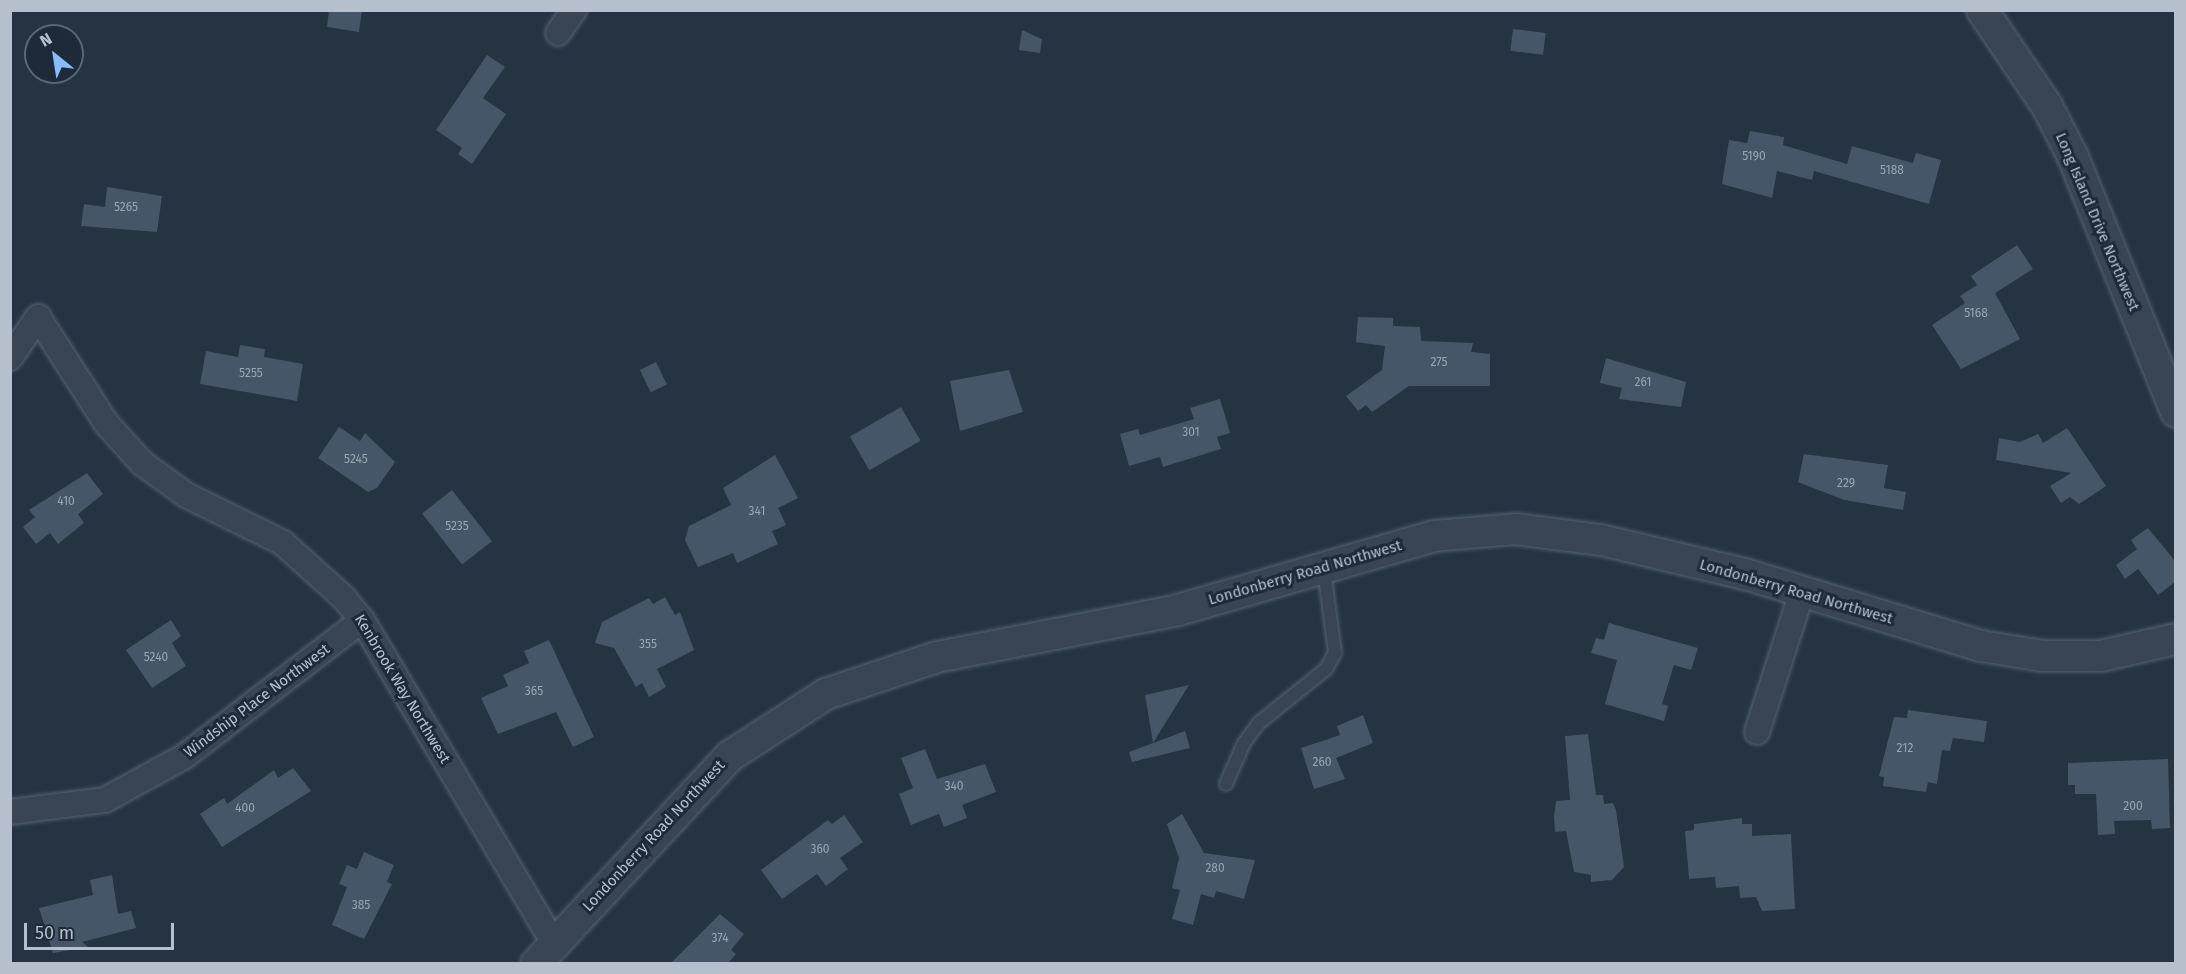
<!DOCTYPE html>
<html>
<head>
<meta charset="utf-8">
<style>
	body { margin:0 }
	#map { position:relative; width:2186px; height:974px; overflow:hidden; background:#253343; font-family:"Fira Sans",sans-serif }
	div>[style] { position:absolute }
	.building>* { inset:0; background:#465568; transform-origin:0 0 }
	.roads { filter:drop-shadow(0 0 2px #576370) drop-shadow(0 0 2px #576370) }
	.service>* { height:12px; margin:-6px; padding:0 6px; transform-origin:6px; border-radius:6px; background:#394553 }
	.minor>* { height:24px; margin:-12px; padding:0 12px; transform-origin:12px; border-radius:12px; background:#394553 }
	.tertiary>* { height:30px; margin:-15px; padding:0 15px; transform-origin:15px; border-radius:15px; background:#394553 }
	span { translate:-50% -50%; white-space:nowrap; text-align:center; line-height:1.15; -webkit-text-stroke:6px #1e2a38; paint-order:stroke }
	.number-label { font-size:12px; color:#9aa5b4 }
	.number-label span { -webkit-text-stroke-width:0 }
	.street-label { font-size:15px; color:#b6c0cd }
	.frame { position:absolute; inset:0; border:12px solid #b6c0cd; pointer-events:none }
	.north { position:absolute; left:24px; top:24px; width:60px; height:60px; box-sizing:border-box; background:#1e2a38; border:2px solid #5b6674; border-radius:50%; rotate:330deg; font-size:16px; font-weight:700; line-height:24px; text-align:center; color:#b6c0cd }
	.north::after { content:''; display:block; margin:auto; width:21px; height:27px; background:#89bcff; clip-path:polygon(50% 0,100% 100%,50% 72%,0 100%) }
	.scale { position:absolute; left:24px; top:923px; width:150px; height:27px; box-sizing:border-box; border:3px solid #b6c0cd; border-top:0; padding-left:8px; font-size:18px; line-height:21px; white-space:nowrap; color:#b6c0cd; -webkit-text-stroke:4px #1e2a38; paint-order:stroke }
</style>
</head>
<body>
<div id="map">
	<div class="building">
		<i style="clip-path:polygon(329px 10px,362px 10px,359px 32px,327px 27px)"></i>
		<i style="left:1513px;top:29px;width:33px;height:22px;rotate:7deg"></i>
		<i style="clip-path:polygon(1022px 30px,1042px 39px,1040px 53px,1019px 50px)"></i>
		<i style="clip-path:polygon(487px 55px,505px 67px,483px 98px,506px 114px,472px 164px,458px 154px,462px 148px,436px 130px)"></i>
		<i style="clip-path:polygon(1750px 131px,1784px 137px,1783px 145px,1847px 164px,1852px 146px,1913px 163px,1916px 153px,1941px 160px,1929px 204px,1814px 171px,1812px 180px,1777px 171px,1772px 198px,1722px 184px,1729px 140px,1747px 143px)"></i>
		<i style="clip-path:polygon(107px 187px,162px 196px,157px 232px,81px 226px,84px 204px,105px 207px)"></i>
		<i style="clip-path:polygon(2017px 245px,2033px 269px,1995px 293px,2020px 339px,1961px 369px,1932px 325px,1965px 303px,1960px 296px,1977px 285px,1971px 276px)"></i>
		<i style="clip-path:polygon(1358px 317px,1393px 318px,1393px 326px,1420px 327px,1421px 341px,1473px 343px,1471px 352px,1490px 354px,1490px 386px,1409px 386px,1372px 412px,1366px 405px,1358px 411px,1346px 396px,1382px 370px,1385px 346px,1356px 342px)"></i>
		<i style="clip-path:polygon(240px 345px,265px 349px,264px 357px,303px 364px,297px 401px,200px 384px,206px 351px,238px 357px)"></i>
		<i style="clip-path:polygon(1606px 358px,1686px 382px,1681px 407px,1619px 399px,1622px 388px,1600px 383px)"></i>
		<i style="left:656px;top:362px;width:25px;height:18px;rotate:64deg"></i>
		<i style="clip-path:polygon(1009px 370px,1023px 412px,960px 431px,950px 381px)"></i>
		<i style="clip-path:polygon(1220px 399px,1230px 433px,1217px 437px,1221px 449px,1163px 467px,1160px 457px,1129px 466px,1120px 434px,1138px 429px,1140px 435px,1194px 419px,1190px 408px)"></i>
		<i style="left:901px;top:407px;width:39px;height:59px;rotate:60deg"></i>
		<i style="clip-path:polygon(339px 427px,360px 441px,365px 433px,395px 462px,377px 488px,368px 492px,318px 458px)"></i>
		<i style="clip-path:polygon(2067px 428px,2106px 486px,2079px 504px,2070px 497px,2061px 503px,2050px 486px,2071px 473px,1996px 460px,1999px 438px,2020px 442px,2038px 434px,2043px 443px)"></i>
		<i style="clip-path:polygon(1804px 454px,1888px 465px,1884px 488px,1906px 492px,1903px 510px,1844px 500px,1798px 482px)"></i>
		<i style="clip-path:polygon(775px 455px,798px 498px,778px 508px,786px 525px,772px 531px,778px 544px,737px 563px,733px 553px,698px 567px,685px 540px,689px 526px,731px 505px,723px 488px)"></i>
		<i style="clip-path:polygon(87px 473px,103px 494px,78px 514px,84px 523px,58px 544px,50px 533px,36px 544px,23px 527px,35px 517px,29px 510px)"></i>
		<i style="left:452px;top:490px;width:65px;height:38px;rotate:52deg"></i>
		<i style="clip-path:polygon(2148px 528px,2175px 561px,2175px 582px,2158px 595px,2138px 569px,2125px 579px,2116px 565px,2137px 549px,2131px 540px)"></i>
		<i style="clip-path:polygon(665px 597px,675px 615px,680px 612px,694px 650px,657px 669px,666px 687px,649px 697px,642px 683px,636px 687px,614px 648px,595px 643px,602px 622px,649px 598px,653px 604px)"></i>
		<i style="clip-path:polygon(171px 620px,181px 636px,172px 643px,186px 666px,152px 688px,126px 650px)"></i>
		<i style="clip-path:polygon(1609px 623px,1698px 648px,1691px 670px,1674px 665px,1662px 704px,1668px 706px,1664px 721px,1605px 704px,1617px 660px,1591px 653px,1596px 638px,1604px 640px)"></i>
		<i style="clip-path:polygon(549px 640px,594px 737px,573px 747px,556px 712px,498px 734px,481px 698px,508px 686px,503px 675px,529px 663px,524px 651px)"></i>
		<i style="clip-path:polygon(1189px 685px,1153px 743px,1185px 731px,1190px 748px,1132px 762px,1129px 752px,1153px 743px,1145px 695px)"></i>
		<i style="clip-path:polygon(1908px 710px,1987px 721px,1984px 742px,1953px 738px,1950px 751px,1942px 750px,1937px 784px,1928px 782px,1926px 792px,1883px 786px,1884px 777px,1879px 776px,1894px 717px,1907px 718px)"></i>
		<i style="clip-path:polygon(1363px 715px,1373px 743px,1336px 758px,1345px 779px,1314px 789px,1301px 748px,1340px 735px,1337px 726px)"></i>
		<i style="clip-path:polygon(1588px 734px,1596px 795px,1603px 795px,1604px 804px,1613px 803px,1616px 810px,1624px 867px,1612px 880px,1591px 882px,1591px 875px,1574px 872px,1566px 831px,1555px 832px,1554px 817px,1556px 801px,1570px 800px,1565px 736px)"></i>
		<i style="clip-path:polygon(925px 749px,937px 779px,985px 764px,996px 792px,962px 805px,967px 818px,944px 827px,939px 814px,911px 825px,899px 794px,913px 788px,901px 758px)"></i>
		<i style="clip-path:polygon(2168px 759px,2170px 828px,2152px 829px,2151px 820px,2114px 821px,2115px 834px,2098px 835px,2096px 794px,2075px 794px,2075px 785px,2068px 785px,2068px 763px)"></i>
		<i style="clip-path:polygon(293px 768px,311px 791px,222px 847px,200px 814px,224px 798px,227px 804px,274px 770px,278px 778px)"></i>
		<i style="clip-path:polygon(1182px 814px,1204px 853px,1255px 860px,1244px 899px,1216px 891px,1214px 898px,1201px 894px,1193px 925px,1172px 919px,1180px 890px,1172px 888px,1179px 858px,1167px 824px)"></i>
		<i style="clip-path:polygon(844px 815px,863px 842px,840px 858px,848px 869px,826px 886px,817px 874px,782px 899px,761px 870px,828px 820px,832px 824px)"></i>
		<i style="clip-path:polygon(1742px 818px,1742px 824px,1752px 824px,1752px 836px,1791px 834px,1795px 909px,1762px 911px,1756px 897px,1740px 898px,1739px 886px,1716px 888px,1715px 877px,1689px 879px,1685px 831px,1694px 830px,1694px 824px)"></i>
		<i style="clip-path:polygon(364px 852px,394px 865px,387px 882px,392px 884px,364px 939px,332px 925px,347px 887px,339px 884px,347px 865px,357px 869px)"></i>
		<i style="clip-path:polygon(112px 875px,118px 914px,131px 911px,136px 928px,82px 942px,88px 947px,53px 953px,39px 908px,93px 895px,90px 880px)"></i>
		<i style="clip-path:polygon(720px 914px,744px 934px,731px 950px,736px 954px,728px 963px,671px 963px)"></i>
	</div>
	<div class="roads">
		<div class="service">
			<i style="left:1226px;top:784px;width:45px;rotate:-66.3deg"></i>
			<i style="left:1244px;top:743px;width:26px;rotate:-53deg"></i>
			<i style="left:1260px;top:722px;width:85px;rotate:-38.8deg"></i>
			<i style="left:1326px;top:669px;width:18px;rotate:-61deg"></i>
			<i style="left:1335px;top:653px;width:85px;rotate:-97.5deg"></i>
		</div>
		<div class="minor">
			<i style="left:558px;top:33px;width:28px;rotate:-55deg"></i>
			<i style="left:10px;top:358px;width:50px;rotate:-55.7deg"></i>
			<i style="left:38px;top:317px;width:126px;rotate:57.3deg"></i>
			<i style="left:106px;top:423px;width:54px;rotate:48deg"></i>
			<i style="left:142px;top:463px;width:54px;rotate:36deg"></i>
			<i style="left:186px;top:495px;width:108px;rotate:26.3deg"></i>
			<i style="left:283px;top:543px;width:82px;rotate:42deg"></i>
			<i style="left:344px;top:598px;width:28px;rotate:51deg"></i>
			<i style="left:362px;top:620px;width:376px;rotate:59.3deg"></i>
			<i style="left:1757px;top:732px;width:147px;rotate:-72.2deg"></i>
			<i style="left:10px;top:812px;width:96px;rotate:-7.2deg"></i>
			<i style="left:105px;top:800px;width:91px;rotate:-28.8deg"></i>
			<i style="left:185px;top:756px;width:223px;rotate:-37.5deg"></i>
		</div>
		<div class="tertiary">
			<i style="left:1982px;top:10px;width:116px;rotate:55.9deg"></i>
			<i style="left:2047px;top:106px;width:57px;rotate:63deg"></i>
			<i style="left:2073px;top:157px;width:275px;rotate:68deg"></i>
			<i style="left:536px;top:964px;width:284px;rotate:-47deg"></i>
			<i style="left:730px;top:756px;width:114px;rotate:-32.9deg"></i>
			<i style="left:826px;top:694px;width:117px;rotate:-18.4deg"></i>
			<i style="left:937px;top:657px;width:246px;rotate:-11deg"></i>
			<i style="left:1178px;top:610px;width:266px;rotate:-16.1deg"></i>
			<i style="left:1434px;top:536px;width:81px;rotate:-4.9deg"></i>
			<i style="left:1515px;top:529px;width:87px;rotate:7.3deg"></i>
			<i style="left:1601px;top:540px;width:148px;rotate:13.3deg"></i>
			<i style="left:1745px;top:574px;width:247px;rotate:17deg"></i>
			<i style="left:1981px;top:646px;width:63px;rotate:9.2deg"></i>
			<i style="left:2043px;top:656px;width:58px"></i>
			<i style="left:2101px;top:656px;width:77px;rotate:-12.8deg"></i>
		</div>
	</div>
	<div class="number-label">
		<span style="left:1754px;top:157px">5190</span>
		<span style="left:1892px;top:171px">5188</span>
		<span style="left:126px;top:208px">5265</span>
		<span style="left:1976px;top:314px">5168</span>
		<span style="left:1439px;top:363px">275</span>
		<span style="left:251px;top:374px">5255</span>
		<span style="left:1643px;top:383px">261</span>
		<span style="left:1191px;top:433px">301</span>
		<span style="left:356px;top:460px">5245</span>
		<span style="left:1846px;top:484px">229</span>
		<span style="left:66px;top:502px">410</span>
		<span style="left:757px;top:512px">341</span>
		<span style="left:457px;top:527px">5235</span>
		<span style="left:648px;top:645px">355</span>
		<span style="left:156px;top:658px">5240</span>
		<span style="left:534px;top:692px">365</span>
		<span style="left:1905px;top:749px">212</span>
		<span style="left:1322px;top:763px">260</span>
		<span style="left:954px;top:787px">340</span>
		<span style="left:2133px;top:807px">200</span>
		<span style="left:245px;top:809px">400</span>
		<span style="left:820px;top:850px">360</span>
		<span style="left:1215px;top:869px">280</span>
		<span style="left:361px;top:906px">385</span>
		<span style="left:720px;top:939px">374</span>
	</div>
	<div class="street-label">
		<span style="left:2097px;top:222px;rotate:67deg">Long Island Drive Northwest</span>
		<span style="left:1305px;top:573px;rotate:-16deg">Londonberry Road Northwest</span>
		<span style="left:1796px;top:592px;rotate:16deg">Londonberry Road Northwest</span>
		<span style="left:402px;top:689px;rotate:59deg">Kenbrook Way Northwest</span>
		<span style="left:257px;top:701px;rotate:-37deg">Windship Place Northwest</span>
		<span style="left:654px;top:836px;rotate:-47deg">Londonberry Road Northwest</span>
	</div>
	<div class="frame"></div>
	<div class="north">N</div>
	<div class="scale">50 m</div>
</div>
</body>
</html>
